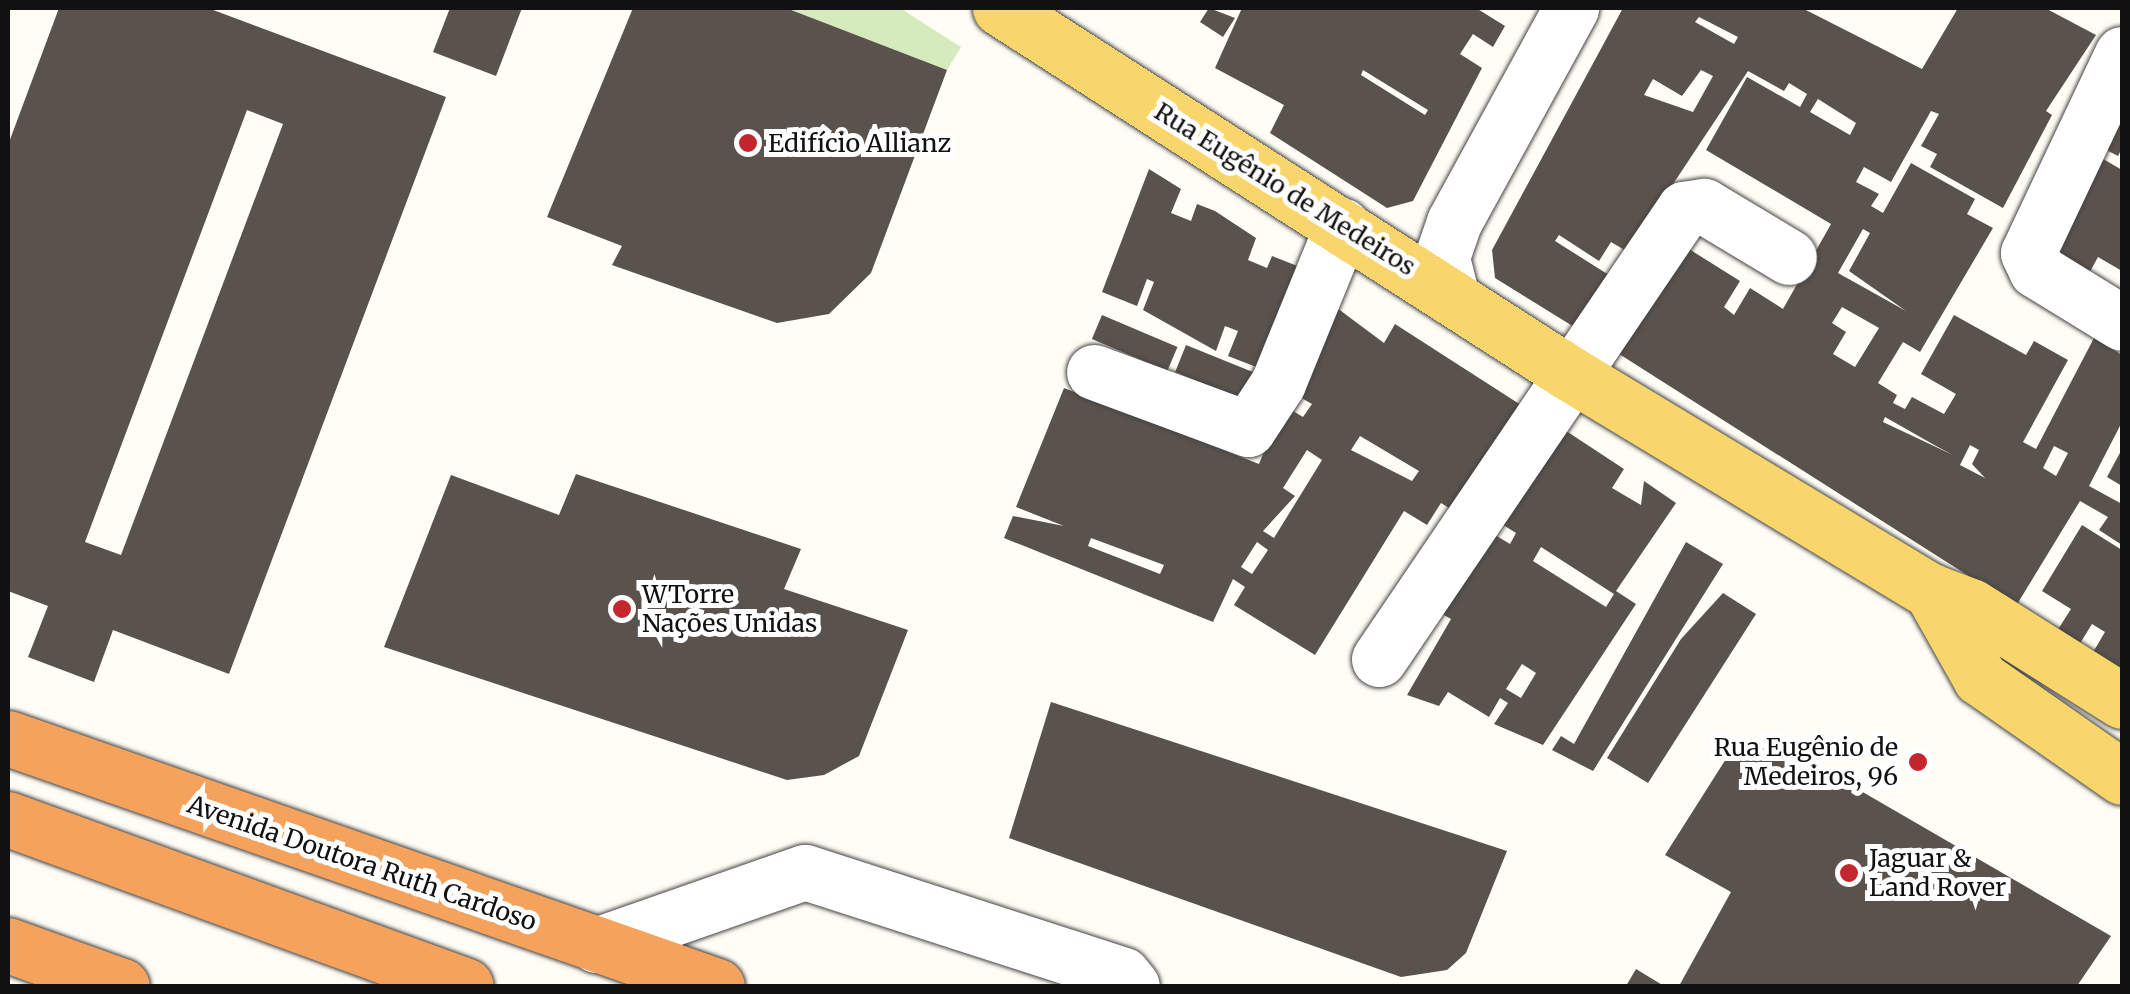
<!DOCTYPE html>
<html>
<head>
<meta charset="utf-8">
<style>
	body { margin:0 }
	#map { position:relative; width:2130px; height:994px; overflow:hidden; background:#fffdf5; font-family:Merriweather,serif }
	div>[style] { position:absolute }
	.green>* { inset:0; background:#d5ebbd }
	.building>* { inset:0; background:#5a524d; transform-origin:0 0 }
	.roads { filter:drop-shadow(0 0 2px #444) drop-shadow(0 0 2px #444) }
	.minor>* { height:55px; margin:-27.5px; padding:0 27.5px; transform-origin:27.5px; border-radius:27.5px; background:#fff }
	.major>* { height:55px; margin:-27.5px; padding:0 27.5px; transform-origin:27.5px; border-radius:27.5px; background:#f9d66b }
	.highway>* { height:55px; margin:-27.5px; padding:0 27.5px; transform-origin:27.5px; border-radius:27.5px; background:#f5a25d }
	.dots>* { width:28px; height:28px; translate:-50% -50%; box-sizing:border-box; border:5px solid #fff; border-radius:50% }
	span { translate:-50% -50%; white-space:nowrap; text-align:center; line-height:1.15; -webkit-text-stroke:10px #fff; paint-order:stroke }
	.poi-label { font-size:25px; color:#111 }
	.left { translate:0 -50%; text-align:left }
	.right { translate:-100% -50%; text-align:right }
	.street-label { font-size:25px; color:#111 }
	.frame { position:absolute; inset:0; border:10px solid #111; pointer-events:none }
</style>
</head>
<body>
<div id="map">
	<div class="green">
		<i style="clip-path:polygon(786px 8px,900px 8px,961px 47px,947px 70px)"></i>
	</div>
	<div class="building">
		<i style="clip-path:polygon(evenodd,59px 8px,208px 8px,446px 97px,229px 674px,113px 630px,94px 682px,28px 657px,48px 606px,8px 591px,8px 145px,59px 8px,247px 110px,283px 124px,121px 555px,85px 542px,247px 110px)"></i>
		<i style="clip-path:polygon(450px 8px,522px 8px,496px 76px,433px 52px)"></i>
		<i style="clip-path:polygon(633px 8px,786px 8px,947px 70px,871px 273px,829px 314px,777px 323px,612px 265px,622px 246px,547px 217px)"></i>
		<i style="clip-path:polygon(1209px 8px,1235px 18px,1223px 37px,1200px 22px)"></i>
		<i style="clip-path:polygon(evenodd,1242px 8px,1476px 8px,1505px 26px,1493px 47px,1473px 34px,1460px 54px,1482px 68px,1413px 201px,1387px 208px,1270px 133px,1284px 105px,1215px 68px,1242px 8px,1363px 70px,1428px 110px,1425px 115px,1361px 75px,1363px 70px)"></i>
		<i style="clip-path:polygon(evenodd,1623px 8px,1802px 8px,1922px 69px,1958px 8px,2045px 8px,2096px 35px,2046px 111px,2052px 115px,2003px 208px,1930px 167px,1937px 154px,1921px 146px,1939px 114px,1931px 111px,1891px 182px,1864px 167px,1856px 182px,1879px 194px,1871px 206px,1883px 213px,1911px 163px,1975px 199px,1967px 214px,1993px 228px,1920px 352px,1903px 342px,1878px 383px,1897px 395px,1893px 403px,1905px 409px,1912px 397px,1944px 414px,1956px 394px,1921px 374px,1954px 315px,2026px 355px,2034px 341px,2068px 360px,2023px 442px,2036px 449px,2094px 338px,2122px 355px,2122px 422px,2089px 486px,2122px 504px,2122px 545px,2099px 530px,2108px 517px,2080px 501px,2016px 606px,1616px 352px,1673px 239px,1740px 281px,1724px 307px,1734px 315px,1750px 288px,1783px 309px,1831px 224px,1706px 150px,1747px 77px,1800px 107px,1807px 94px,1789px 83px,1784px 91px,1748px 71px,1628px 252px,1611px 242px,1599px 261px,1559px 235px,1555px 241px,1612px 277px,1579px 330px,1495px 278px,1492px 250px,1623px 8px,1699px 17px,1738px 37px,1734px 44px,1695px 22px,1699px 17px,1623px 8px,1701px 70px,1713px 76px,1693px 112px,1644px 95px,1653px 79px,1682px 96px,1701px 70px,1623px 8px,1818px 99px,1856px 123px,1850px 135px,1810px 112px,1818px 99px,1623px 8px,1863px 229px,1870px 233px,1849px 271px,1906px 311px,1838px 273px,1863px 229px,1623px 8px,1842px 307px,1879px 328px,1855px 367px,1833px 354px,1846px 332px,1832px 323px,1842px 307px,1623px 8px,1885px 417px,1936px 446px,1953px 455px,1883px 422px,1885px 417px,1623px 8px,1970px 445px,1979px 450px,1972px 464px,1985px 478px,1960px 465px,1970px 445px,1623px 8px,2054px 446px,2068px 453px,2056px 476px,2043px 468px,2054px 446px)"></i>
		<i style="clip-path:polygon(2122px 89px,2122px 148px,2118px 156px,2093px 143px)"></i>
		<i style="clip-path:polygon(2088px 150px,2122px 170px,2122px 271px,2098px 257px,2086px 279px,2033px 249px)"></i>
		<i style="clip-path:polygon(1149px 169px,1181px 189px,1171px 213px,1191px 221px,1197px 204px,1215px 211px,1256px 238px,1248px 260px,1267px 268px,1272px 256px,1305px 269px,1264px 370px,1228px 356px,1238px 331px,1225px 326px,1216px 351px,1143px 310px,1154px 282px,1147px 279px,1137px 306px,1102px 292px)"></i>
		<i style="clip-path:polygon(evenodd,1329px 302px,1384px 343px,1395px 324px,1524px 407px,1457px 513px,1441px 503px,1427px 525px,1404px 511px,1315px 655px,1234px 605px,1245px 587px,1233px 579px,1213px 622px,1004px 538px,1013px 516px,1064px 526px,1016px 507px,1064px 388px,1259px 464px,1283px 405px,1303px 417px,1312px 404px,1291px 392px,1329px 302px,1360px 436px,1419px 471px,1412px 481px,1351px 450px,1360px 436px,1329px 302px,1307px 450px,1322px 460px,1274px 538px,1263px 531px,1295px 496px,1283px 488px,1307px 450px,1329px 302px,1091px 538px,1164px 565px,1160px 574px,1088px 546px,1091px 538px,1329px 302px,1257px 542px,1268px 550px,1252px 574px,1241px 567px,1257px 542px)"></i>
		<i style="left:1102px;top:315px;width:82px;height:26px;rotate:23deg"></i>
		<i style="left:1186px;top:345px;width:82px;height:29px;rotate:22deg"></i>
		<i style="clip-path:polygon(evenodd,1551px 421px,1624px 469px,1612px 488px,1641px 505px,1644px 481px,1676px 503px,1616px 591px,1636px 604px,1543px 745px,1494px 724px,1508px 703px,1500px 698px,1489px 717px,1448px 692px,1439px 706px,1407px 695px,1451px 619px,1435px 610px,1485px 529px,1510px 544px,1516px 533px,1492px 518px,1551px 421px,1541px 547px,1614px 594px,1606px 607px,1533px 561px,1541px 547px,1551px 421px,1522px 664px,1536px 673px,1521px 698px,1506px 689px,1522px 664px)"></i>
		<i style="clip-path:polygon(2122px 449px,2122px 486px,2107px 477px)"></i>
		<i style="clip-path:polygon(576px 474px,801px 549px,784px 589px,908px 630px,859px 756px,824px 775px,787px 780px,384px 647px,451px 475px,559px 515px)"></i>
		<i style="clip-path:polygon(2082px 525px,2122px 550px,2122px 673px,2092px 654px,2105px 632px,2092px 624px,2079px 645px,2057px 631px,2071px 609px,2042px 591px)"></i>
		<i style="clip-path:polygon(1686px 542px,1723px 564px,1593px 771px,1552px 750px,1561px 736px,1574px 744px)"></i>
		<i style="clip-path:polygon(1723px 593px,1756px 614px,1648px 783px,1607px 758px,1681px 639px)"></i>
		<i style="clip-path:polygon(1051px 702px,1507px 851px,1466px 953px,1447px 970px,1401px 977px,1009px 838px)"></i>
		<i style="clip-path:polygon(1785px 747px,2111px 936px,2077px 986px,1679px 986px,1731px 892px,1665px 855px,1731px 751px)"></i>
		<i style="clip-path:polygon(1636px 969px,1664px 986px,1626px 986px)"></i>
	</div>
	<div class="roads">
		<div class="minor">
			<i style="left:2122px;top:54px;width:220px;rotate:115.3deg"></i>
			<i style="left:2028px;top:253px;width:19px;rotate:65deg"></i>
			<i style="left:2036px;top:270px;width:101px;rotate:31.6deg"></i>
			<i style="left:1451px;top:294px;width:38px;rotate:-104deg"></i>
			<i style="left:1442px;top:257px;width:37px;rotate:-71deg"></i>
			<i style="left:1454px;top:222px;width:244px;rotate:-61.3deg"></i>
			<i style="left:1094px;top:372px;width:164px;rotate:20.3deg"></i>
			<i style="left:1248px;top:429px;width:55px;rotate:-56.9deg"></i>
			<i style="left:1278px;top:383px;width:170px;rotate:-67.8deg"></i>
			<i style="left:1379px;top:659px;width:544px;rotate:-55.87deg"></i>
			<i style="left:1684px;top:209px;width:20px;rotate:-9deg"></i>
			<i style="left:1704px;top:206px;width:99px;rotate:31deg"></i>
			<i style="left:596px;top:945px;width:221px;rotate:-19.3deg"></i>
			<i style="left:805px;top:872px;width:334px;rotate:17.9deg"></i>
			<i style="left:1123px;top:975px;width:14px;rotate:51deg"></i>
		</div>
		<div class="major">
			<i style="left:1000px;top:8px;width:676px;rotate:32.68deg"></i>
			<i style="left:1569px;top:373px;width:423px;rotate:31.1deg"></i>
			<i style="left:1931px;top:591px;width:100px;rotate:60.6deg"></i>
			<i style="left:1980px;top:678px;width:173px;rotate:34.9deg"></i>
			<i style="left:1931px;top:591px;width:43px;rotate:20.6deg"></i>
			<i style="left:1971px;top:606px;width:178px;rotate:32.2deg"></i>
		</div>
		<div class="highway">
			<i style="left:8px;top:738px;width:751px;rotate:19.28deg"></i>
			<i style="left:8px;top:819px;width:487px;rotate:20deg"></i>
			<i style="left:8px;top:945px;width:121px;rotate:19.8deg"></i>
		</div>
	</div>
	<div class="dots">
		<i style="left:748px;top:143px;background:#c4262e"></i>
		<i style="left:622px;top:609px;background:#c4262e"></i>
		<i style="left:1918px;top:762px;background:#c4262e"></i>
		<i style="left:1849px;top:873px;background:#c4262e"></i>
	</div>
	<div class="poi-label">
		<span class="left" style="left:768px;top:143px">Edifício Allianz</span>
		<span class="left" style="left:642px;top:609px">WTorre<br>Nações Unidas</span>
		<span class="right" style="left:1898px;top:762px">Rua Eugênio de<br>Medeiros, 96</span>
		<span class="left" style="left:1869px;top:873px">Jaguar &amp;<br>Land Rover</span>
	</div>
	<div class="street-label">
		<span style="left:1285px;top:189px;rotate:32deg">Rua Eugênio de Medeiros</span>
		<span style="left:362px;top:863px;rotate:19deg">Avenida Doutora Ruth Cardoso</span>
	</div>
	<div class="frame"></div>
</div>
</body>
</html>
